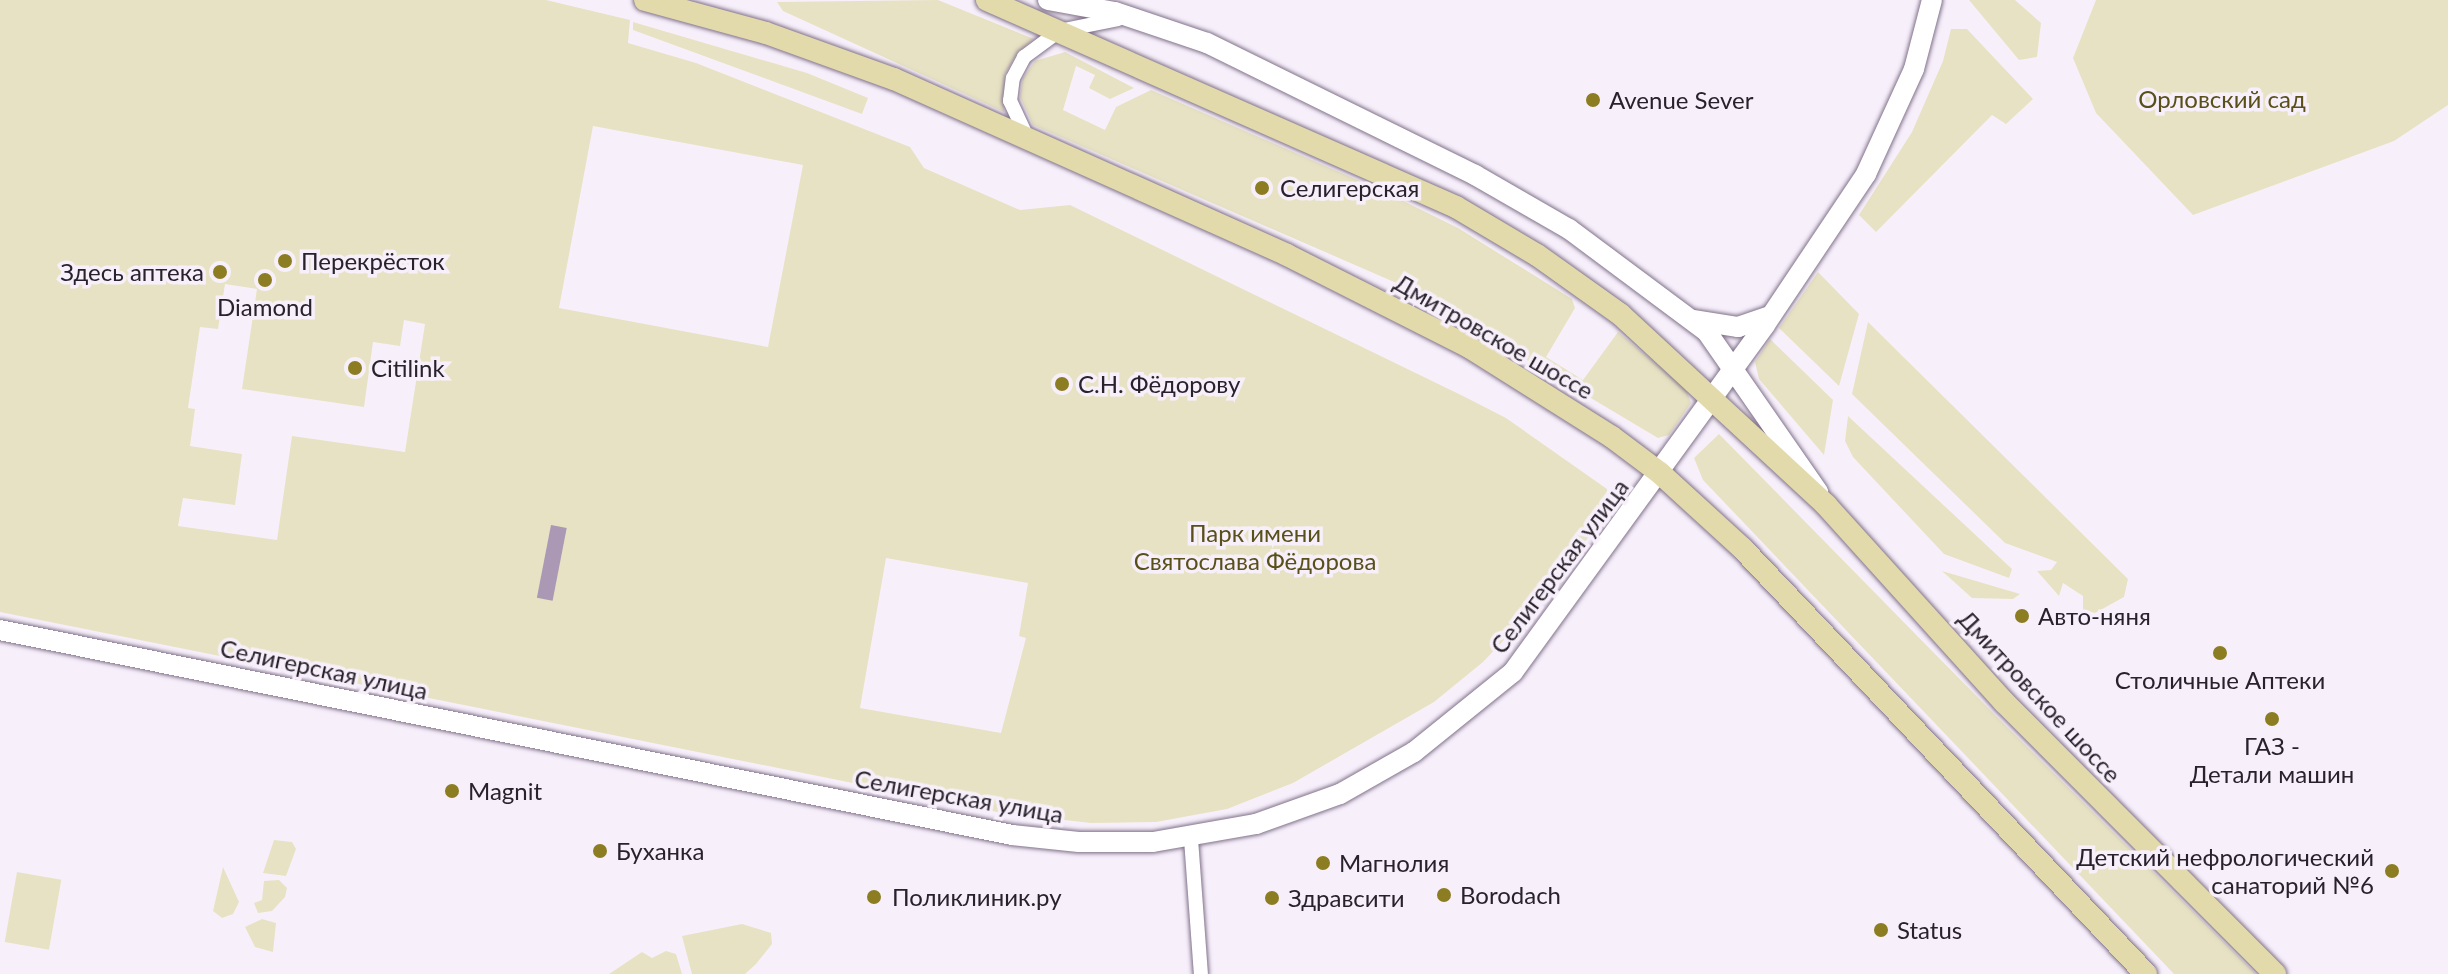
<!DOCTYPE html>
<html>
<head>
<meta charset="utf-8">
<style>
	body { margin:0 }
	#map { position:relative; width:2448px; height:974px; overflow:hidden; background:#f7f0fb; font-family:Lato,sans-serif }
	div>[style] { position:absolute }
	.green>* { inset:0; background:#e7e2c3; transform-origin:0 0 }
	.water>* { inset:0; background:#aa98b4; transform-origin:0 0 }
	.roads { filter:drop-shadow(0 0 2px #81718a) drop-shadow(0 0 2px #81718a) }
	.street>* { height:14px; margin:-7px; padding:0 7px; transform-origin:7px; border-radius:7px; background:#fff }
	.secondary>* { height:20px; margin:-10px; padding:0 10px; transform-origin:10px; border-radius:10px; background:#fff }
	.primary>* { height:22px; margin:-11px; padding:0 11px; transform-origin:11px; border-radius:11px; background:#e3daac }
	.dots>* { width:22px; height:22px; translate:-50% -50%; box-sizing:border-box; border:4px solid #f7f0fb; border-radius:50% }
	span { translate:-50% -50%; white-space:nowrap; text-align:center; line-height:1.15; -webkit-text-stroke:7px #f7f0fb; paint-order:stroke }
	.park-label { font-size:24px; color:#594f18 }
	.poi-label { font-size:24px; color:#29222c }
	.left { translate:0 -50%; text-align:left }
	.right { translate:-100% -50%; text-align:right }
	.street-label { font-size:24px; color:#29222c }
</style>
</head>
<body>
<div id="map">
	<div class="green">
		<i style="clip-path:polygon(evenodd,0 0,546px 0,630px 20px,628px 43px,696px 63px,910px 147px,924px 168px,1020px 210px,1070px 205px,1463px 396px,1506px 418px,1607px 489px,1606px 514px,1539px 603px,1483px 662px,1434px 702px,1293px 783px,1227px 809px,1156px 822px,1091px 823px,1002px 813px,0 612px,0 0,593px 126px,803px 165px,768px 347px,559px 308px,593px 126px,0 0,225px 284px,257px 289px,242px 389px,364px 407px,373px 342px,400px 346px,404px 320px,425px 324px,405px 452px,292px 436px,277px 540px,178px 526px,183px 498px,235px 505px,242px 454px,190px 446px,195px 409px,188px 408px,200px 327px,218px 329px,225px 284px,0 0,886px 558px,1028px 583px,1019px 636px,1026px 638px,1001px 733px,860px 708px,886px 558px)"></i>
		<i style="clip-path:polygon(938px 0,1034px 39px,1018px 52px,1005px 74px,1004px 112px,783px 11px,777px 2px)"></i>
		<i style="clip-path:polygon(1969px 0,2015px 0,2041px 23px,2037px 57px,2019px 60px)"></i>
		<i style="clip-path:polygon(2096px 0,2448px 0,2448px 105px,2394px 141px,2193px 215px,2096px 113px,2073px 58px)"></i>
		<i style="clip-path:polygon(633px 22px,807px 73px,868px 98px,862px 114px,633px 30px)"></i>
		<i style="clip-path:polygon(1951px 29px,1967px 29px,2033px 99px,2006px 124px,1992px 115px,1876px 232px,1859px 215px,1912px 132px,1943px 61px)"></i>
		<i style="clip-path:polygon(1065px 52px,1134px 88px,1110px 99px,1089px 88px,1095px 75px,1076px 66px,1063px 110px,1105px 130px,1116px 107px,1151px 90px,1385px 192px,1458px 228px,1572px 299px,1575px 308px,1546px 357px,1583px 380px,1618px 332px,1686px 389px,1691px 403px,1669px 435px,1658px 438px,1401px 285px,1033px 125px,1020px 97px,1023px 78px,1035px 61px)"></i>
		<i style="clip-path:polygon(1818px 272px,1859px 314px,1839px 386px,1779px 328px)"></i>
		<i style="clip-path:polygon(1868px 322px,2128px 579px,2124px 597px,2095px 613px,2083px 610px,2083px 596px,2063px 583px,2059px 596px,2037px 571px,2051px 570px,2057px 562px,2005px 543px,1852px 394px)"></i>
		<i style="clip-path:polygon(1770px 339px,1833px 400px,1824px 455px,1759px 379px,1755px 362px)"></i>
		<i style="clip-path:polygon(1848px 416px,2012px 569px,2009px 578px,1944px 554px,1853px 457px,1845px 441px)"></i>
		<i style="clip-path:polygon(1719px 434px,1995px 715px,2256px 974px,2174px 974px,1703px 480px,1694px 458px)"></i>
		<i style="clip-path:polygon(1942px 571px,2020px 594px,2013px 599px,1972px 598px)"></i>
		<i style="clip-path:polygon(274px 840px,292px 842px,296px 849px,286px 876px,263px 873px)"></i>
		<i style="clip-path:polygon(223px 867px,239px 902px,233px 914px,222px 918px,213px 911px)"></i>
		<i style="left:17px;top:872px;width:45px;height:71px;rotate:10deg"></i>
		<i style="clip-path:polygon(279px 880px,287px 888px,285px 897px,272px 911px,258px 913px,254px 903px,262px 900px,264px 881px)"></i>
		<i style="clip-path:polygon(262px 919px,276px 923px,273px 952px,255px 947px,245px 927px)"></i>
		<i style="clip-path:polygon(742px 924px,771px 933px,772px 944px,756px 964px,745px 974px,692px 974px,682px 936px)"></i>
		<i style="clip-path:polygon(642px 952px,652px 958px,666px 951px,676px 954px,682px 974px,609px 974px)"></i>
	</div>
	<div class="water">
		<i style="left:551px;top:525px;width:16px;height:74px;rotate:11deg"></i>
	</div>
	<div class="roads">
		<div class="street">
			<i style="left:1026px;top:135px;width:38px;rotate:-115deg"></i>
			<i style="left:1010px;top:101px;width:23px;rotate:-83deg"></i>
			<i style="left:1013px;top:78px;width:24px;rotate:-62deg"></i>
			<i style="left:1024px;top:57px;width:44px;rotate:-36.6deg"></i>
			<i style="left:1059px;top:31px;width:60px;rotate:-11.5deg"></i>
			<i style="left:1191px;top:839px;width:135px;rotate:85.8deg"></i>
		</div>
		<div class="secondary">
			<i style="left:1048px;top:0;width:68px;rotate:10.2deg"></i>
			<i style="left:1115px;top:12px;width:97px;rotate:18.6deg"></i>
			<i style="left:1207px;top:43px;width:299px;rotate:26.2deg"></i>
			<i style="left:1475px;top:175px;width:108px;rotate:29.9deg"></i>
			<i style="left:1569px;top:229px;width:172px;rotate:36.7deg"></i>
			<i style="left:1707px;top:332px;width:195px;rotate:55.2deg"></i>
			<i style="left:1693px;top:320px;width:46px;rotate:8.8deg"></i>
			<i style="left:1738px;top:327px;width:34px;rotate:-19deg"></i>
			<i style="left:0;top:630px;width:1033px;rotate:11.45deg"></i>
			<i style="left:1012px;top:835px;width:67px;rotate:6deg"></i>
			<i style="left:1079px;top:842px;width:74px"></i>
			<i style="left:1153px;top:842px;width:105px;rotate:-9.9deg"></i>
			<i style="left:1256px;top:824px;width:89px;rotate:-19.7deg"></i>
			<i style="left:1340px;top:794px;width:85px;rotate:-29.6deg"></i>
			<i style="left:1414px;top:752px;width:127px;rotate:-38.9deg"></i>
			<i style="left:1513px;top:672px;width:429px;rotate:-54deg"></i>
			<i style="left:1765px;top:325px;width:182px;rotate:-56.2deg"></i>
			<i style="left:1866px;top:174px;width:115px;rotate:-65.4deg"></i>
			<i style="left:1914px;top:69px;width:71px;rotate:-75.4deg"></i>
		</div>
		<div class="primary">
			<i style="left:645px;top:0;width:125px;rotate:15.3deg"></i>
			<i style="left:766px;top:33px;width:136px;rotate:19.8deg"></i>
			<i style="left:894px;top:79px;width:431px;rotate:24.1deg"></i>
			<i style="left:1287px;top:255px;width:204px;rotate:26.8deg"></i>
			<i style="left:1469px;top:347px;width:169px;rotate:32.2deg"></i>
			<i style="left:1612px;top:437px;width:60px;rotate:36.9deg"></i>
			<i style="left:1660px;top:473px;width:111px;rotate:42.4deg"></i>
			<i style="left:1742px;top:548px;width:587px;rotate:46.52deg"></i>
			<i style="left:987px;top:0;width:513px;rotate:23.81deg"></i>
			<i style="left:1456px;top:207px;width:94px;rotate:30.7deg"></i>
			<i style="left:1537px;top:255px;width:103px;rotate:35.5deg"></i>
			<i style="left:1621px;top:315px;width:280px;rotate:42.8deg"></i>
			<i style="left:1826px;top:505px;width:266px;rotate:47.9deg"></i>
			<i style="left:2004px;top:702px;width:384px;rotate:45.1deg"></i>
		</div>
	</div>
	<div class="dots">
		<i style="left:1593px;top:100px;background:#8c7d23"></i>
		<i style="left:1262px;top:188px;background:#8c7d23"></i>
		<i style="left:285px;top:261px;background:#8c7d23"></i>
		<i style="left:220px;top:272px;background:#8c7d23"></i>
		<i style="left:265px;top:280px;background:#8c7d23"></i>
		<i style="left:355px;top:368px;background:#8c7d23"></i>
		<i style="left:1062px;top:384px;background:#8c7d23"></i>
		<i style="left:2022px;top:616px;background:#8c7d23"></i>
		<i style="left:2220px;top:653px;background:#8c7d23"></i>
		<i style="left:2272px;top:719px;background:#8c7d23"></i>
		<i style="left:452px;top:791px;background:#8c7d23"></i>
		<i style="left:600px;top:851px;background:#8c7d23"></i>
		<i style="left:1323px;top:863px;background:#8c7d23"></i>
		<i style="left:2392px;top:871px;background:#8c7d23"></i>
		<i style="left:1444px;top:895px;background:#8c7d23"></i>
		<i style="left:874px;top:897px;background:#8c7d23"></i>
		<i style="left:1272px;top:898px;background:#8c7d23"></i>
		<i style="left:1881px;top:930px;background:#8c7d23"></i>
	</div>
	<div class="park-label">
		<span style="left:2222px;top:99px">Орловский сад</span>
		<span style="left:1255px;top:547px">Парк имени<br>Святослава Фёдорова</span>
	</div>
	<div class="poi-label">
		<span class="left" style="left:1609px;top:100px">Avenue Sever</span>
		<span class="left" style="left:1280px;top:188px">Селигерская</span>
		<span class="left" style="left:301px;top:261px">Перекрёсток</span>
		<span class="right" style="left:204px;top:272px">Здесь аптека</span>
		<span style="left:265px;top:307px">Diamond</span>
		<span class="left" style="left:371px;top:368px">Citilink</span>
		<span class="left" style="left:1078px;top:384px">С.Н. Фёдорову</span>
		<span class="left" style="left:2038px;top:616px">Авто-няня</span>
		<span style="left:2220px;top:680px">Столичные Аптеки</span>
		<span style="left:2272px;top:760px">ГАЗ -<br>Детали машин</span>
		<span class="left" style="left:468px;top:791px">Magnit</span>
		<span class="left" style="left:616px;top:851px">Буханка</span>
		<span class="right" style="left:2374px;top:871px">Детский нефрологический<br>санаторий №6</span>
		<span class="left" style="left:1339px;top:863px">Магнолия</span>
		<span class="left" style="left:1460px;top:895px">Borodach</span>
		<span class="left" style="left:892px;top:897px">Поликлиник.ру</span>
		<span class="left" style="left:1288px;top:898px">Здравсити</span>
		<span class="left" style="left:1897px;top:930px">Status</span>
	</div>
	<div class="street-label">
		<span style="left:1494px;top:336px;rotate:30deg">Дмитровское шоссе</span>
		<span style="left:1559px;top:566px;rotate:-53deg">Селигерская улица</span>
		<span style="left:324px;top:669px;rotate:12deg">Селигерская улица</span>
		<span style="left:2040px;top:696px;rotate:47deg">Дмитровское шоссе</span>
		<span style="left:959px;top:796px;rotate:10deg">Селигерская улица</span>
	</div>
</div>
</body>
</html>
